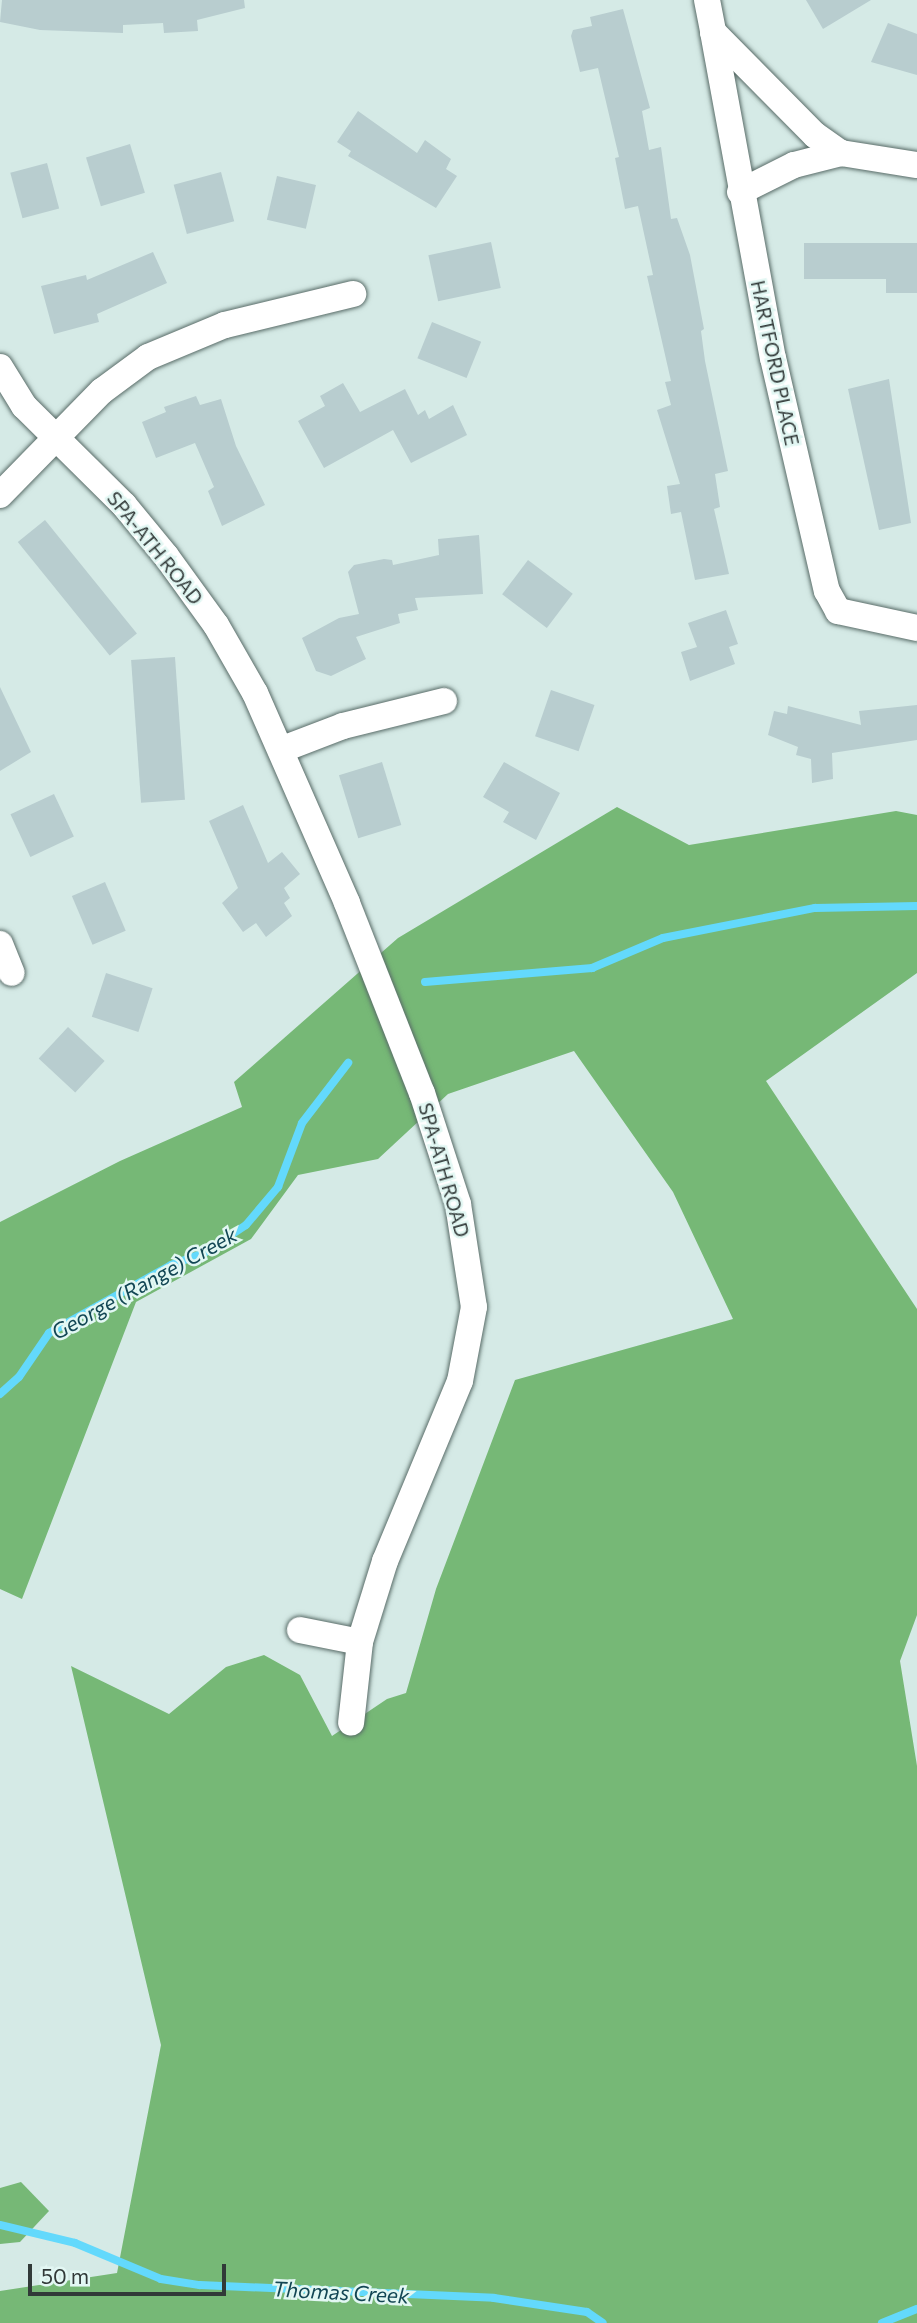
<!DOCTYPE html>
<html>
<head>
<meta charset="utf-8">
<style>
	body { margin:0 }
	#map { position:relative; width:917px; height:2323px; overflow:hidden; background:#d5eae6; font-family:Commissioner,sans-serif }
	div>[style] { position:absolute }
	.forest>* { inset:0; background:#76b876 }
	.stream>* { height:8px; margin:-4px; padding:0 4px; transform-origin:4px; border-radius:4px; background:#63d9fc }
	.building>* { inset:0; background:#b8cdcf; transform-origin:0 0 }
	.roads { filter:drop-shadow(0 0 2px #596c68) drop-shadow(0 0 2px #596c68) }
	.minor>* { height:26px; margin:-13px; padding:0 13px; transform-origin:13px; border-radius:13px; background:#fff }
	span { translate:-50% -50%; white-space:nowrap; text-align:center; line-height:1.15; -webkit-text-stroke:5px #e2f7f3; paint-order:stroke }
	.street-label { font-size:19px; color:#313938 }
	.water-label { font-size:21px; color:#124654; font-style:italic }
	.scale { position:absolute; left:28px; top:2264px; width:198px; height:32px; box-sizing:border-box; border:4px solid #313938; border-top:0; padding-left:9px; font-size:21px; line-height:24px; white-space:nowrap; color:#313938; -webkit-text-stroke:5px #e2f7f3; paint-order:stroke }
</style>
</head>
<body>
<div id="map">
	<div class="forest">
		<i style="clip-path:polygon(617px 807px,689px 845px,896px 811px,917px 815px,917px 973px,766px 1081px,917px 1309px,917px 1615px,900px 1661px,917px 1766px,917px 2323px,0 2323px,0 2291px,117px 2273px,161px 2045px,71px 1666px,169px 1714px,226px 1667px,264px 1655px,300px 1675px,332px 1736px,387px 1699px,406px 1693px,436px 1589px,515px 1380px,733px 1319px,673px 1192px,574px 1051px,448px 1094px,378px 1159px,298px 1175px,251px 1239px,136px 1302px,22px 1599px,0 1589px,0 1222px,120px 1161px,242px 1107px,234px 1082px,398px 938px)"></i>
		<i style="clip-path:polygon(21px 2182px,49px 2211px,20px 2242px,0 2244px,0 2188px)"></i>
	</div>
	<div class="stream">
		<i style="left:425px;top:982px;width:168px;rotate:-4.8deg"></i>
		<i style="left:592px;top:968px;width:77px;rotate:-22.9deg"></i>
		<i style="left:663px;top:938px;width:155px;rotate:-11.2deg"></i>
		<i style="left:815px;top:908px;width:102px;rotate:-1.1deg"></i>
		<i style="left:0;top:1394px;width:25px;rotate:-42deg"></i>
		<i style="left:19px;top:1377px;width:53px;rotate:-55.7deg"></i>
		<i style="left:49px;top:1333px;width:140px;rotate:-29.1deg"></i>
		<i style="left:171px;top:1265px;width:35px;rotate:-20deg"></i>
		<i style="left:204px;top:1253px;width:50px;rotate:-33.7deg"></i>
		<i style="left:246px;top:1225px;width:50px;rotate:-49.9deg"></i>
		<i style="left:278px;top:1187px;width:68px;rotate:-69.4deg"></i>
		<i style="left:302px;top:1123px;width:76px;rotate:-52.5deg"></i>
		<i style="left:0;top:2225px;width:77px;rotate:13.5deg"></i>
		<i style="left:75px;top:2243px;width:93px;rotate:22.7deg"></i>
		<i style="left:161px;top:2279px;width:39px;rotate:9deg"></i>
		<i style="left:200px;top:2285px;width:294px;rotate:2.5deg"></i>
		<i style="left:494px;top:2298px;width:94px;rotate:8.6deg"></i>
		<i style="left:587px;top:2312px;width:19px;rotate:35deg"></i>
		<i style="left:882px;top:2323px;width:38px;rotate:-22deg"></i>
	</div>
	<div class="building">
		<i style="clip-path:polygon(2px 0,244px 0,245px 8px,197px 20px,198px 31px,164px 33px,163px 23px,123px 25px,123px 33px,40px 30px,0 22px)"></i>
		<i style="clip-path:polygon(806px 0,871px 0,823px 29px)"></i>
		<i style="clip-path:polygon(623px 9px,650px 108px,642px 111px,649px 150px,661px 147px,671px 219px,677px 218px,690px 255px,704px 329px,701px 331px,705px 361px,728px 471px,715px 474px,720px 507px,714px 509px,729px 574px,695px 580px,681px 512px,671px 514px,667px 486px,680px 484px,657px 410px,671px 405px,665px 382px,671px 381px,647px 276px,653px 275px,638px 206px,625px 209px,615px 158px,619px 157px,598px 68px,580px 72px,571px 36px,573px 30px,592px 26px,590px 17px)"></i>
		<i style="clip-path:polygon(888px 23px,917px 34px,917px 75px,871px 62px)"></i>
		<i style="clip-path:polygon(358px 111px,417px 153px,425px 140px,451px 159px,446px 169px,457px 176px,436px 208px,348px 156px,351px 151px,337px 142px)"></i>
		<i style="left:130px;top:144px;width:51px;height:46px;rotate:73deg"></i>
		<i style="left:47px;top:163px;width:47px;height:38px;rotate:75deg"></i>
		<i style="left:221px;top:172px;width:51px;height:49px;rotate:75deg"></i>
		<i style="left:277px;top:176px;width:40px;height:45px;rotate:13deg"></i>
		<i style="left:491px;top:242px;width:47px;height:64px;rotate:78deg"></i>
		<i style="clip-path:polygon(804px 243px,917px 243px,917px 293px,886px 293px,886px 279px,804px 279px)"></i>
		<i style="clip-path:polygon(153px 252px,167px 283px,97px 314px,99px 322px,54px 334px,41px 286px,86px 275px,87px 280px)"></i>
		<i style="left:432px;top:322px;width:53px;height:39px;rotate:22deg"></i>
		<i style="clip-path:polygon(889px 379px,911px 523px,879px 530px,848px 389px)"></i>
		<i style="clip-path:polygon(343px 383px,360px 412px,405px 389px,418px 415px,425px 410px,429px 419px,453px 405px,467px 435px,411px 463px,393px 430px,324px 468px,298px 421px,325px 406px,320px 396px)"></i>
		<i style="clip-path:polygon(196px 396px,200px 405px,221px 399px,236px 446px,265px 505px,222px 526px,208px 491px,214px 487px,195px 443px,156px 458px,142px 422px,166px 412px,164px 407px)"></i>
		<i style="left:45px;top:520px;width:146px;height:35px;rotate:51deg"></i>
		<i style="clip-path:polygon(479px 535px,483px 594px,415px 598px,418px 610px,398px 614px,400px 623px,356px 637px,366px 659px,331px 676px,316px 671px,302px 638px,339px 618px,359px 614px,348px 572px,354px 565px,384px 559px,392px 560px,393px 565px,439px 555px,438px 539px)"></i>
		<i style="left:528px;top:560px;width:56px;height:43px;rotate:37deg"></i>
		<i style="clip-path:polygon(726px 610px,738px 644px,729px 647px,735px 664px,690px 681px,681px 652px,697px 647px,688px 623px)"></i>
		<i style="left:175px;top:657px;width:143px;height:44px;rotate:86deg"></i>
		<i style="clip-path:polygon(0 687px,31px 752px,0 771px)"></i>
		<i style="left:551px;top:690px;width:46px;height:49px;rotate:19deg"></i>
		<i style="clip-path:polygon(917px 705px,917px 740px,832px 753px,833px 779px,812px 783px,811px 759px,796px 755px,798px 747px,768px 735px,774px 711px,787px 714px,788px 706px,861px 725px,859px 711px)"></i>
		<i style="left:382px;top:762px;width:66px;height:45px;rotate:73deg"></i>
		<i style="clip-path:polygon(504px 762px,560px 793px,536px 840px,503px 822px,509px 812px,483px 797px)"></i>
		<i style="left:54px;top:794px;width:47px;height:48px;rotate:65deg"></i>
		<i style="clip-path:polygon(243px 805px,268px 863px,282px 852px,300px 874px,284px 888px,290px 898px,284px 903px,292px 916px,266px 937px,256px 923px,243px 932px,222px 903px,238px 888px,209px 821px)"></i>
		<i style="left:105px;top:882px;width:53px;height:36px;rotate:67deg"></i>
		<i style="left:106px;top:973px;width:49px;height:46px;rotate:18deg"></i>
		<i style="left:68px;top:1027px;width:50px;height:43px;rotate:43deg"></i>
	</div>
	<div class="roads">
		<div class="minor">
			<i style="left:707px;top:0;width:33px;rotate:79deg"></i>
			<i style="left:713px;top:32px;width:145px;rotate:45.3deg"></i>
			<i style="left:815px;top:135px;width:32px;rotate:35deg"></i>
			<i style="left:841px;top:153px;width:77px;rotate:9deg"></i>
			<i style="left:713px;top:32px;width:331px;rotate:79.6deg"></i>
			<i style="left:773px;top:358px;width:239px;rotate:77deg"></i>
			<i style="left:827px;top:591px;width:23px;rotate:61deg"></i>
			<i style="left:838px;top:611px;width:81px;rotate:12.1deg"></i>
			<i style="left:740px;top:192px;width:60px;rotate:-26.6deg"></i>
			<i style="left:794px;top:165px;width:49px;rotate:-14.3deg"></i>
			<i style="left:0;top:367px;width:46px;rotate:58.4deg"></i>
			<i style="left:24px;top:406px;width:141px;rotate:44.7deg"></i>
			<i style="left:124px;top:505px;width:66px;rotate:50.5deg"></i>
			<i style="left:166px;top:556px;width:85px;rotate:54.1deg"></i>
			<i style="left:216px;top:625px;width:78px;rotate:60.2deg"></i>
			<i style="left:255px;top:693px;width:229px;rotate:66.3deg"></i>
			<i style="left:347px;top:903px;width:204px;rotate:68.5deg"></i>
			<i style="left:422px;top:1093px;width:117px;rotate:72deg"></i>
			<i style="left:458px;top:1204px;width:104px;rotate:81.2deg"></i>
			<i style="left:474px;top:1307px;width:75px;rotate:100.7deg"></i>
			<i style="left:460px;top:1381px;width:195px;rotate:112.6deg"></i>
			<i style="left:385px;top:1561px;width:85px;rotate:107.2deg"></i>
			<i style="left:360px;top:1642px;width:81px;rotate:96.3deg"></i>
			<i style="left:0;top:495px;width:146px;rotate:-45.6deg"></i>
			<i style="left:102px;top:391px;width:57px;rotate:-36.5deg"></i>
			<i style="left:148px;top:357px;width:83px;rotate:-22.6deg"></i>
			<i style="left:225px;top:325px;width:132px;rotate:-13.6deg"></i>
			<i style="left:283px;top:749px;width:64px;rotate:-21deg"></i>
			<i style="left:343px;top:726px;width:104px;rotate:-13.9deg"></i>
			<i style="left:0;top:944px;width:31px;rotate:68deg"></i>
			<i style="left:300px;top:1630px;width:61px;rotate:11.3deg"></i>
		</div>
	</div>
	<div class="street-label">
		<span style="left:775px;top:363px;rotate:78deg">HARTFORD PLACE</span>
		<span style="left:155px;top:548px;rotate:51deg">SPA-ATH ROAD</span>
		<span style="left:444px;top:1170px;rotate:74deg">SPA-ATH ROAD</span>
	</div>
	<div class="water-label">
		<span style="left:144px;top:1283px;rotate:-29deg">George (Range) Creek</span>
		<span style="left:341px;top:2292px;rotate:3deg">Thomas Creek</span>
	</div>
	<div class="scale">50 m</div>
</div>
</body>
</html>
